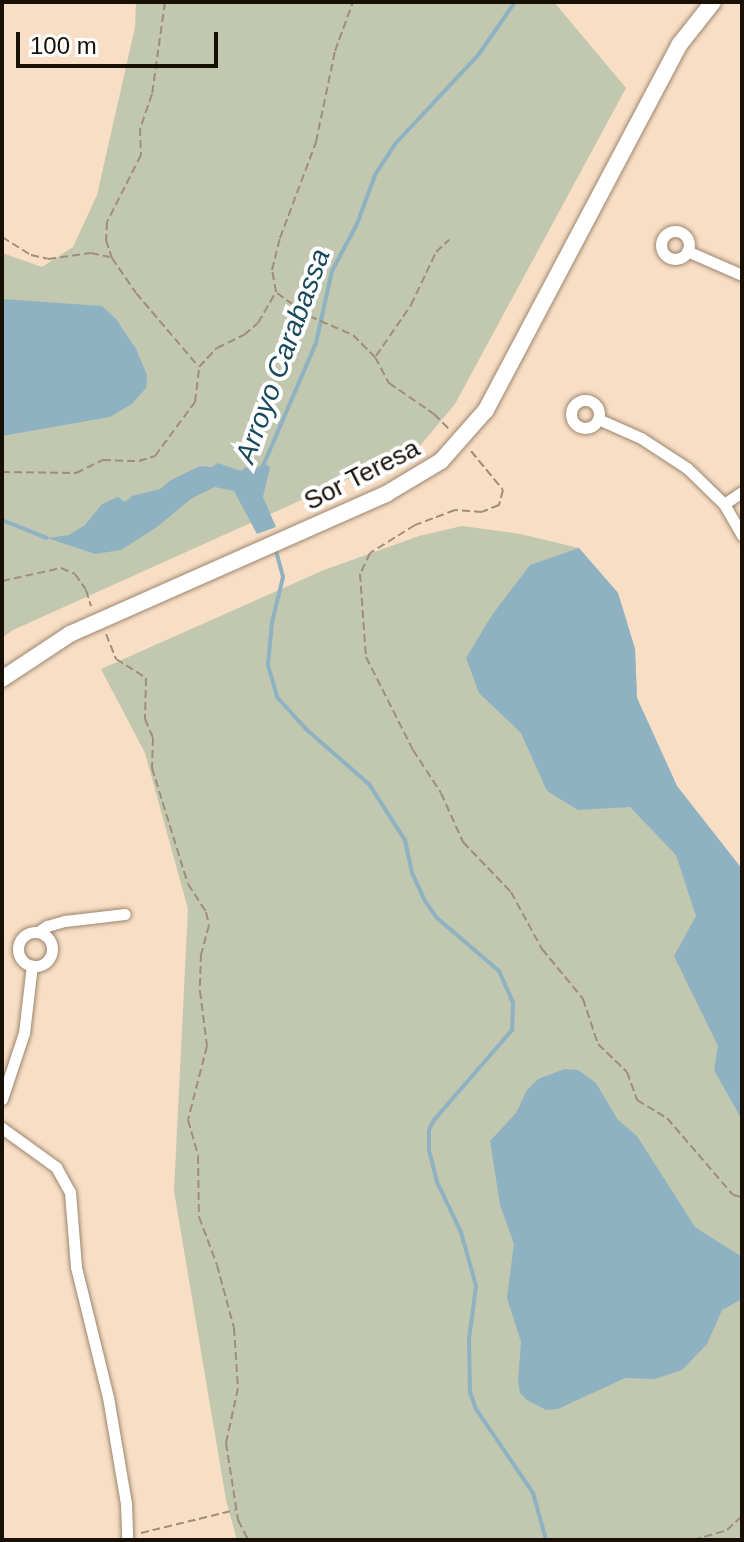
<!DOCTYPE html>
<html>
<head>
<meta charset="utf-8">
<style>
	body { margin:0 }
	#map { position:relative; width:744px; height:1542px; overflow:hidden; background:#f7dec5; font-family:Helvetica,sans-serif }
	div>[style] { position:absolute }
	.green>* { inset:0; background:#c2c7af }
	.water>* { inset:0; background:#8eb2c2 }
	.stream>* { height:4px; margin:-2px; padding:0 2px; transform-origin:2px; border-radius:2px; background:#8eb2c2 }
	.path>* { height:2px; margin-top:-1px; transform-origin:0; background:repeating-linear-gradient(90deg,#9f8d7a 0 8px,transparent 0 12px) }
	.roads { filter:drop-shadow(0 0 2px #9c866f) drop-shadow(0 0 2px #9c866f) }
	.street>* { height:11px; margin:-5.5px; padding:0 5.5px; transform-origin:5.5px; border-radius:5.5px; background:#fff }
	.street>.ring { margin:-5.5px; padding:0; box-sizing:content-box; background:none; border:11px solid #fff; border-radius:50% }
	.secondary>* { height:16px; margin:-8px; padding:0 8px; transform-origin:8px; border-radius:8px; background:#fff }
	span { translate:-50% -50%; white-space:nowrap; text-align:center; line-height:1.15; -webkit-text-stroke:8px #fff; paint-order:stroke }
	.street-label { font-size:26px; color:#181007 }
	.water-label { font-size:28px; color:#184a5c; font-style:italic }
	.frame { position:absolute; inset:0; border:4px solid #181007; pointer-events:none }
	.scale { position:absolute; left:16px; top:32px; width:202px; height:36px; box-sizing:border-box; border:4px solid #181007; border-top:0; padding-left:10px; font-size:24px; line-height:28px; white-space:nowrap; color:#181007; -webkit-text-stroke:6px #fff; paint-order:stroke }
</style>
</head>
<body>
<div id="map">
	<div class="green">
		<i style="clip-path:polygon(136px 2px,554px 2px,626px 88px,455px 404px,419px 447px,13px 630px,2px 638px,2px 253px,42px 267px,73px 247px,97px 195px,135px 27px)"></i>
		<i style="clip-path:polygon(462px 526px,520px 534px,579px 548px,618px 593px,635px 649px,637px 698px,677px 786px,742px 869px,742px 1540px,237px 1540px,226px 1500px,174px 1191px,188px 909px,145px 753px,101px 669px,324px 570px,419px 536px)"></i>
	</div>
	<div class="water">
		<i style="clip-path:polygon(2px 299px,102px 306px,116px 319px,136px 349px,147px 375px,146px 388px,133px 403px,110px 417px,2px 436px)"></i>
		<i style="clip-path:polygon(218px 463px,241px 471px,246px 467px,253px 471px,264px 463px,270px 467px,263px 497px,276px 527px,257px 534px,234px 491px,215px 487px,192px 498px,157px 527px,121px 550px,95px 554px,47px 538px,69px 535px,85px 525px,102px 504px,118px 497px,125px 502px,132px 496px,160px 489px,171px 480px,200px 466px,212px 467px)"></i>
		<i style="clip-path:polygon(579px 548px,618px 593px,635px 649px,637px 698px,677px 786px,742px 869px,742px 1120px,714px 1070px,718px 1046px,674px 956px,696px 916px,676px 855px,630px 807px,578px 810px,547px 791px,521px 733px,479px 693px,466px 658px,492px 615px,530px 565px)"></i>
		<i style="clip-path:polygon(565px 1069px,578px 1070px,596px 1083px,618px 1120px,637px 1136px,695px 1227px,742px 1257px,742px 1299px,722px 1310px,707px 1344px,682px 1370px,655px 1379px,625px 1378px,558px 1409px,546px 1410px,527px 1400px,520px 1393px,518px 1381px,521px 1342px,507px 1298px,514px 1244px,500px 1205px,490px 1141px,516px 1113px,527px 1090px,538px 1079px)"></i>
	</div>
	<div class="stream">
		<i style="left:263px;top:466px;width:134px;rotate:-66.7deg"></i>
		<i style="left:316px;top:343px;width:74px;rotate:-77.5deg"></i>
		<i style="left:332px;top:271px;width:53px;rotate:-62deg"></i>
		<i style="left:357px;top:224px;width:52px;rotate:-69.8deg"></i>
		<i style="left:375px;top:175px;width:38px;rotate:-57deg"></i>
		<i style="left:396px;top:143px;width:122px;rotate:-47deg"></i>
		<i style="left:479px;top:54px;width:63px;rotate:-55.3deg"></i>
		<i style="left:2px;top:520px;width:48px;rotate:21.8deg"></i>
		<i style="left:275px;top:547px;width:31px;rotate:75deg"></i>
		<i style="left:283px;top:577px;width:46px;rotate:103.7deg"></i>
		<i style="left:272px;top:622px;width:43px;rotate:95.3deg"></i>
		<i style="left:268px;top:665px;width:33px;rotate:74deg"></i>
		<i style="left:277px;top:697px;width:45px;rotate:47.7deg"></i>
		<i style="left:307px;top:730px;width:82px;rotate:41.1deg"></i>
		<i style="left:369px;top:784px;width:67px;rotate:57.3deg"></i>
		<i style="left:405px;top:840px;width:34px;rotate:78deg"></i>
		<i style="left:412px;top:873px;width:31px;rotate:65deg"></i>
		<i style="left:425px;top:901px;width:19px;rotate:55deg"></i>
		<i style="left:436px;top:917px;width:83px;rotate:40.6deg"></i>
		<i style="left:499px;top:971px;width:35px;rotate:66deg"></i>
		<i style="left:513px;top:1003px;width:27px;rotate:92deg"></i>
		<i style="left:512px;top:1030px;width:119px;rotate:130.9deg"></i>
		<i style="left:434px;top:1120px;width:11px;rotate:117deg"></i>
		<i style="left:429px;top:1130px;width:20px;rotate:90deg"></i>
		<i style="left:429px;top:1150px;width:33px;rotate:76deg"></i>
		<i style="left:437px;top:1182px;width:55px;rotate:64.4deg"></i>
		<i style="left:461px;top:1232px;width:56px;rotate:74.5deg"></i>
		<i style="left:476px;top:1286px;width:53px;rotate:97.5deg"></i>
		<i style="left:469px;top:1339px;width:53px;rotate:88.9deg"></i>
		<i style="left:470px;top:1392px;width:18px;rotate:71deg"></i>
		<i style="left:476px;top:1409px;width:102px;rotate:55.8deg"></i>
		<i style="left:533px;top:1493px;width:49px;rotate:74.5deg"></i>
	</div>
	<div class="path">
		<i style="left:165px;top:2px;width:93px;rotate:98deg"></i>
		<i style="left:152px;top:94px;width:36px;rotate:109deg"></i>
		<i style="left:140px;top:128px;width:27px;rotate:88deg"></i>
		<i style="left:141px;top:155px;width:75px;rotate:116.9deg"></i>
		<i style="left:107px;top:222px;width:18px;rotate:93deg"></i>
		<i style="left:106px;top:240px;width:19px;rotate:72deg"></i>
		<i style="left:112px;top:258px;width:42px;rotate:55.6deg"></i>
		<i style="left:136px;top:293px;width:96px;rotate:49.7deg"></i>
		<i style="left:2px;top:237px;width:34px;rotate:32deg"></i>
		<i style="left:31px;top:255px;width:17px;rotate:13deg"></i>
		<i style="left:48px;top:259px;width:43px;rotate:-7.9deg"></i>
		<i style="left:91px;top:253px;width:19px;rotate:12deg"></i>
		<i style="left:277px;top:293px;width:39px;rotate:36deg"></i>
		<i style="left:309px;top:316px;width:48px;rotate:23.4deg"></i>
		<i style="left:353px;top:335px;width:31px;rotate:45deg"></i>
		<i style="left:375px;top:357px;width:30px;rotate:62deg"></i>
		<i style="left:389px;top:383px;width:55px;rotate:34.6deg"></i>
		<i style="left:434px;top:414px;width:23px;rotate:45deg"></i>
		<i style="left:376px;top:356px;width:62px;rotate:-55.5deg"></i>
		<i style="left:411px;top:305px;width:59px;rotate:-64.7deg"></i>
		<i style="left:436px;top:252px;width:18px;rotate:-43deg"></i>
		<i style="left:471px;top:451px;width:50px;rotate:50.6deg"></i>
		<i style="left:503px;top:490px;width:16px;rotate:105deg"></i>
		<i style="left:499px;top:505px;width:18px;rotate:158deg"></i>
		<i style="left:482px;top:512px;width:27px;rotate:-176deg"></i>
		<i style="left:455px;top:510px;width:43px;rotate:159.4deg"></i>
		<i style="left:415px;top:525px;width:53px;rotate:148.1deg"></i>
		<i style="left:370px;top:553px;width:23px;rotate:115deg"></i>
		<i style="left:360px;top:574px;width:83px;rotate:85.9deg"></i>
		<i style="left:366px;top:657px;width:104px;rotate:63.2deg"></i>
		<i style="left:413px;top:750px;width:51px;rotate:56.9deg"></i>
		<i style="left:441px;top:793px;width:54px;rotate:65.8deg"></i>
		<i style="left:463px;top:842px;width:69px;rotate:46.2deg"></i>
		<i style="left:511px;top:892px;width:65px;rotate:61.5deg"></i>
		<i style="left:542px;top:949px;width:65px;rotate:50.6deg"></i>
		<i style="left:583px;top:999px;width:47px;rotate:71.6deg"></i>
		<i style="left:598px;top:1044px;width:40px;rotate:44deg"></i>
		<i style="left:627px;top:1072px;width:30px;rotate:70deg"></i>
		<i style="left:637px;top:1100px;width:35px;rotate:31deg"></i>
		<i style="left:667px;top:1118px;width:101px;rotate:49.4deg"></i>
		<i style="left:733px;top:1195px;width:9px;rotate:13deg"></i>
		<i style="left:2px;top:472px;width:74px;rotate:0.8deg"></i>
		<i style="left:76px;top:473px;width:30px;rotate:-26deg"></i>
		<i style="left:103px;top:460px;width:36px;rotate:2deg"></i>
		<i style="left:139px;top:461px;width:17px;rotate:-17deg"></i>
		<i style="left:155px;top:456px;width:67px;rotate:-53.5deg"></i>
		<i style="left:195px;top:402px;width:35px;rotate:-83deg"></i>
		<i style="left:199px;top:367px;width:26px;rotate:-47deg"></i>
		<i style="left:217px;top:348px;width:30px;rotate:-26deg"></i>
		<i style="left:244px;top:335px;width:18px;rotate:-41deg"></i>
		<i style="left:258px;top:323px;width:36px;rotate:-60deg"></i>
		<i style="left:276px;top:292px;width:22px;rotate:-100deg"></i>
		<i style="left:272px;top:270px;width:33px;rotate:-76deg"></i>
		<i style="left:280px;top:238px;width:103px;rotate:-69.4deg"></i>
		<i style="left:316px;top:142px;width:93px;rotate:-78.2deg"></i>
		<i style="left:335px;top:51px;width:52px;rotate:-69.8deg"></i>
		<i style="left:2px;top:581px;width:60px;rotate:-12.4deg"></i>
		<i style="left:61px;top:568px;width:15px;rotate:23deg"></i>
		<i style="left:75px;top:574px;width:19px;rotate:55deg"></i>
		<i style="left:86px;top:590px;width:17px;rotate:73deg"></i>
		<i style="left:106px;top:634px;width:27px;rotate:68deg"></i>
		<i style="left:116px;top:659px;width:36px;rotate:32deg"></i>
		<i style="left:146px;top:678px;width:41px;rotate:91.4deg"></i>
		<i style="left:145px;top:719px;width:21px;rotate:67deg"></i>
		<i style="left:153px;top:738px;width:30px;rotate:92deg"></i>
		<i style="left:152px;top:768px;width:121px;rotate:72.8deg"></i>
		<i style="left:188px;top:884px;width:33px;rotate:57deg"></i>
		<i style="left:206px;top:912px;width:13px;rotate:77deg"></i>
		<i style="left:209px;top:925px;width:30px;rotate:105deg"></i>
		<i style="left:201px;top:954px;width:37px;rotate:92deg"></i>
		<i style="left:200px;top:991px;width:55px;rotate:82.7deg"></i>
		<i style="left:207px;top:1046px;width:76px;rotate:104.4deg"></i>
		<i style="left:188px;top:1120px;width:37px;rotate:74deg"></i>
		<i style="left:198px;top:1156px;width:61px;rotate:89.1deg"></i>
		<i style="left:199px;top:1217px;width:51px;rotate:69.4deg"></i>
		<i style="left:217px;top:1265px;width:65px;rotate:74.9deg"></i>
		<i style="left:234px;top:1328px;width:60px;rotate:86.2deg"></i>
		<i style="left:238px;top:1388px;width:56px;rotate:102.3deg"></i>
		<i style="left:226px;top:1443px;width:78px;rotate:81.1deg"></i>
		<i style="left:238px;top:1520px;width:22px;rotate:63deg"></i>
		<i style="left:141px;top:1533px;width:97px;rotate:-13.7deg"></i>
		<i style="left:693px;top:1540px;width:35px;rotate:-16deg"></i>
		<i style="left:727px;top:1530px;width:21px;rotate:-43deg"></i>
	</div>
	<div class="roads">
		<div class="street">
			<i class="ring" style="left:661px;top:231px;width:17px;height:17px"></i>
			<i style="left:687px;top:251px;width:60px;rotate:23.6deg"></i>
			<i class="ring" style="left:571px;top:400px;width:17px;height:17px"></i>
			<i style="left:598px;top:419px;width:47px;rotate:23.8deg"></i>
			<i style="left:641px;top:438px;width:55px;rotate:33.1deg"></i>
			<i style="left:687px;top:468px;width:52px;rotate:44.2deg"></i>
			<i style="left:724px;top:504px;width:36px;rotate:60deg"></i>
			<i style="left:724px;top:504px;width:22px;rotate:-34deg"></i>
			<i style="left:38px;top:932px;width:11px;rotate:-34deg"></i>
			<i style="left:47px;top:926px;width:19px;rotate:-16deg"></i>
			<i style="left:65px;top:921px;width:60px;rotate:-6.7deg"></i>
			<i class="ring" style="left:18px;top:932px;width:23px;height:23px"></i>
			<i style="left:2px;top:1099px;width:70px;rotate:-71.6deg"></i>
			<i style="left:24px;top:1033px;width:68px;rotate:-83.3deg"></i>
			<i style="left:2px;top:1128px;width:67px;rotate:35.8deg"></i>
			<i style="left:56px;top:1167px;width:29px;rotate:61deg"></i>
			<i style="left:70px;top:1192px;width:75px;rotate:85.4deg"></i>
			<i style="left:76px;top:1267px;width:134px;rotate:76.2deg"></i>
			<i style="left:108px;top:1397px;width:108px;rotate:80.4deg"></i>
			<i style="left:126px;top:1503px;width:37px;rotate:88deg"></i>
		</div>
		<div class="secondary">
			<i style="left:2px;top:679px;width:82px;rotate:-33.5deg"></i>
			<i style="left:70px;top:634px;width:346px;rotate:-23.9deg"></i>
			<i style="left:386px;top:494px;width:64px;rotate:-31deg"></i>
			<i style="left:441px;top:461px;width:68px;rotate:-48.6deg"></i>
			<i style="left:486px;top:410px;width:414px;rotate:-62.1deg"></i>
			<i style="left:680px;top:44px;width:53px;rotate:-51.8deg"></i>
		</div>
	</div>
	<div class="street-label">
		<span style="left:362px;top:475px;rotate:-27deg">Sor Teresa</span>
	</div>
	<div class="water-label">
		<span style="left:283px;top:356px;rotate:-70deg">Arroyo Carabassa</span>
	</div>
	<div class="frame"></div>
	<div class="scale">100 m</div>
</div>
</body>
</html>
